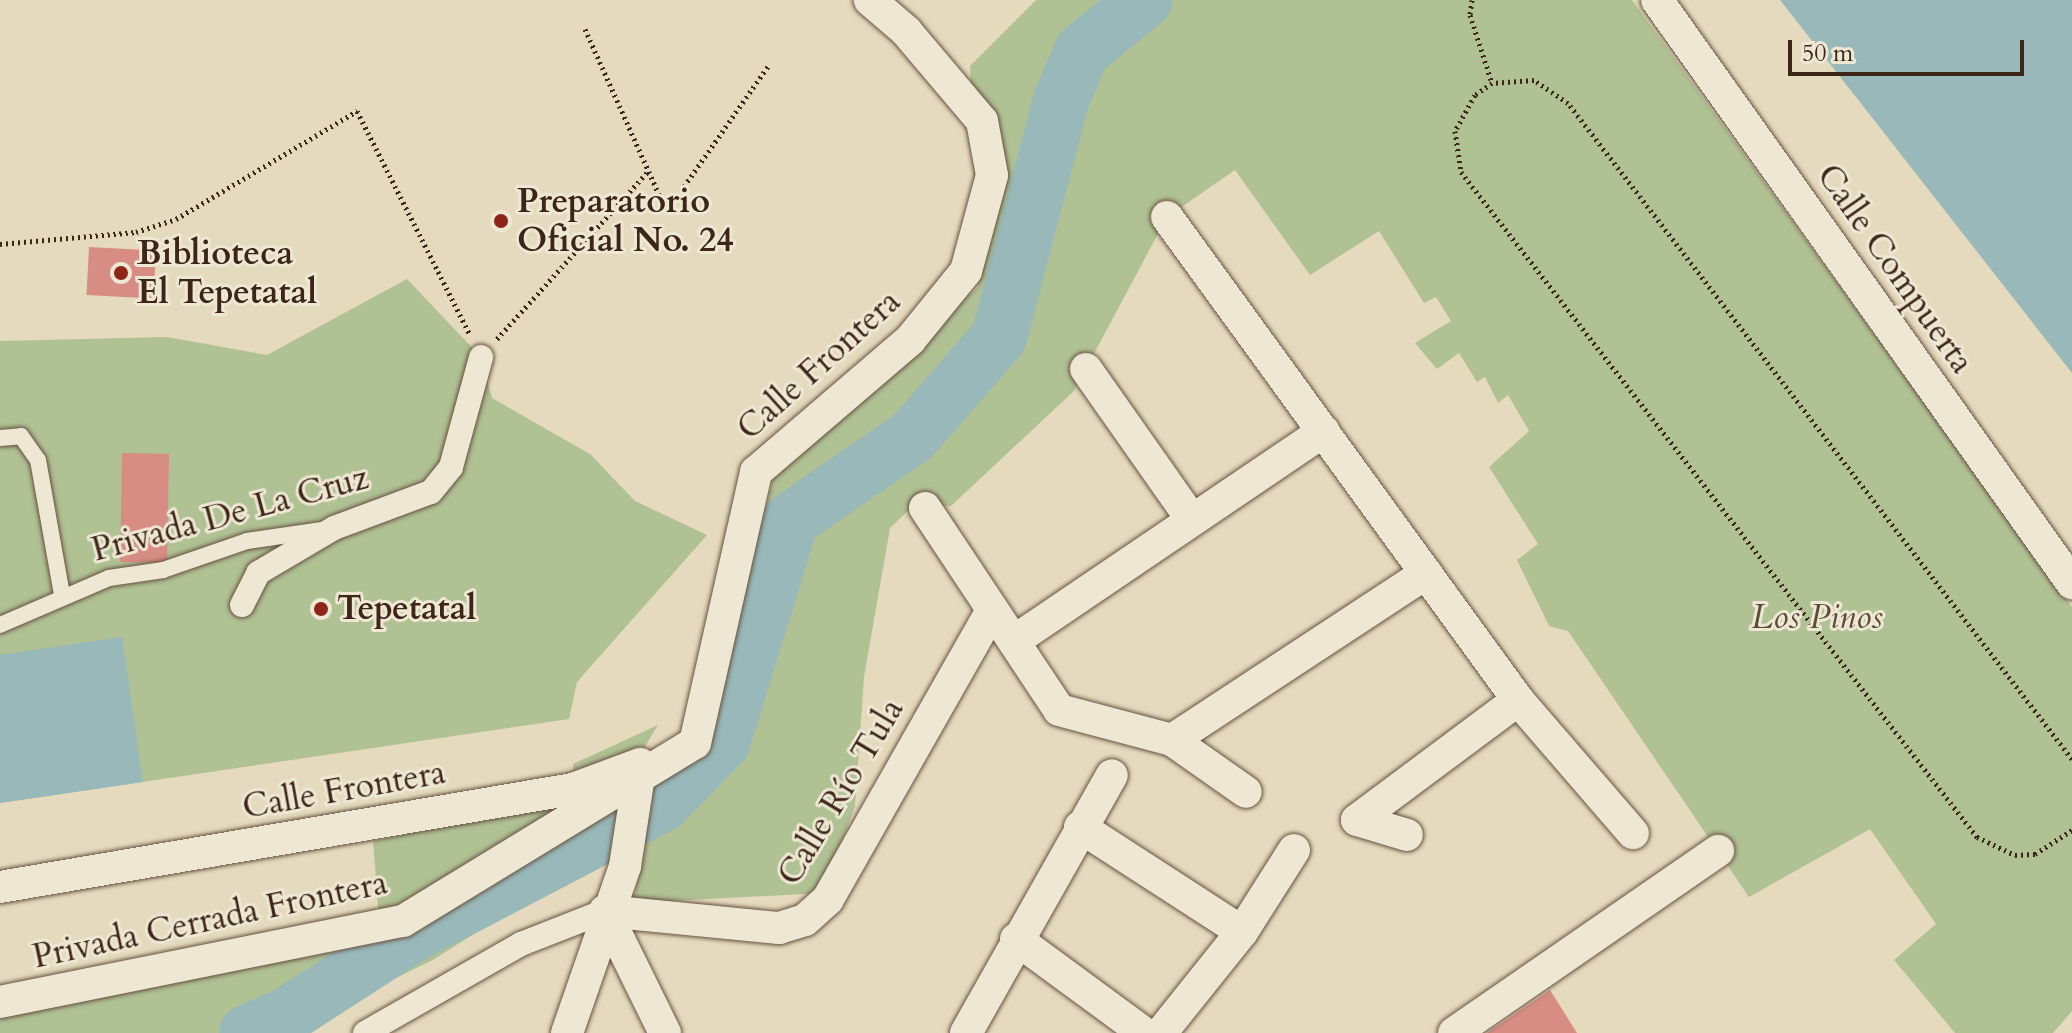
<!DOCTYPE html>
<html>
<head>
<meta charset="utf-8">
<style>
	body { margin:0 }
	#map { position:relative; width:2072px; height:1033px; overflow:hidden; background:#e5dabd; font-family:Cardo,serif }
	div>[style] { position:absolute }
	.green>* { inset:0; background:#b0c194 }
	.water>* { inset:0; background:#98b8b9 }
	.river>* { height:56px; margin:-28px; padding:0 28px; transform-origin:28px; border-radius:28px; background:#98b8b9 }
	.building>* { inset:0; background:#d78d83; transform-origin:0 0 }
	.path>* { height:5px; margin-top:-2.5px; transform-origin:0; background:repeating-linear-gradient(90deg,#3d2518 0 2px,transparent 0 6px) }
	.roads { filter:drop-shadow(0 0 2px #675241) drop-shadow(0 0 2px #675241) }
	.service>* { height:16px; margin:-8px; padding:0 8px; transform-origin:8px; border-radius:8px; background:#eee7d4 }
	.pedestrian>* { height:24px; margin:-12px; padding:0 12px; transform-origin:12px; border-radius:12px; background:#eee7d4 }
	.minor>* { height:32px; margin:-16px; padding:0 16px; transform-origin:16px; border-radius:16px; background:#eee7d4 }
	.dots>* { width:22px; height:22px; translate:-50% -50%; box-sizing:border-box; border:4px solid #eee7d4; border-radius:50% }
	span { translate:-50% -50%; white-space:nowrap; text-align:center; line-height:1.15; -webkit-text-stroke:6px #eee7d4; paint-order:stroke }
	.poi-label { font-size:34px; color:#3d2518; font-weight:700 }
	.left { translate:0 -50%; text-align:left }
	.street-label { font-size:34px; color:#3d2518 }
	.park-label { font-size:34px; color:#5a4c37; font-style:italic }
	.scale { position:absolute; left:1788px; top:40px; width:236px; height:36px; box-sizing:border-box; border:4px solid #3d2518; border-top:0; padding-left:10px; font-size:24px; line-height:28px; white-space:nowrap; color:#3d2518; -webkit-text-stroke:6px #eee7d4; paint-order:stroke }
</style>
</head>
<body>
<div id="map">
	<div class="green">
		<i style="clip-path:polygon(1036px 0,1632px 0,2072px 607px,2072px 1011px,2053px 1033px,1955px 1033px,1894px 960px,1936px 924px,1870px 829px,1749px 897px,1568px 631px,1549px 626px,1517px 560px,1538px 544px,1489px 467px,1529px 431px,1508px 395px,1498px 403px,1485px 377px,1477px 382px,1459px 353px,1437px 369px,1415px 343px,1451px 321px,1436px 297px,1424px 303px,1379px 231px,1310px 275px,1235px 170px,1167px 217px,1074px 391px,951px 506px,911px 508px,890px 528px,864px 677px,855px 806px,823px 893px,633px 903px,649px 829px,613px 845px,433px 960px,282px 1033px,0 1033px,0 1015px,380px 933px,373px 841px,548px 806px,573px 789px,573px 764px,658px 725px,623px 783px,712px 727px,773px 479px,978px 287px,970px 66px)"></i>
		<i style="clip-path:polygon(407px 279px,481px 357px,492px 398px,590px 454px,635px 501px,707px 535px,577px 682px,569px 719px,0 803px,0 341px,167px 337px,267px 355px)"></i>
	</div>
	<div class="water">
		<i style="clip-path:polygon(1780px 0,2072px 0,2072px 373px)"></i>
		<i style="clip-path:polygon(122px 637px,143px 782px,0 803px,0 655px)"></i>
	</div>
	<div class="river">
		<i style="left:247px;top:1033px;width:46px;rotate:-24.3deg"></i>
		<i style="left:289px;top:1014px;width:142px;rotate:-32.9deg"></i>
		<i style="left:408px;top:937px;width:287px;rotate:-27.6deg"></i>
		<i style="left:662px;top:804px;width:86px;rotate:-45.5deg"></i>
		<i style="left:722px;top:743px;width:233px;rotate:-72.8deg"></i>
		<i style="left:791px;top:520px;width:148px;rotate:-34.5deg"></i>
		<i style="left:913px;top:436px;width:131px;rotate:-49deg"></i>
		<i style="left:999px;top:337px;width:245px;rotate:-75.3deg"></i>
		<i style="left:1061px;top:100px;width:53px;rotate:-66.8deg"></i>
		<i style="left:1082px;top:51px;width:81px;rotate:-39deg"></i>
	</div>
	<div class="building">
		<i style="left:89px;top:247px;width:67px;height:48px;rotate:3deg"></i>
		<i style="left:122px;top:453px;width:47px;height:109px;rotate:1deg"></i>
		<i style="clip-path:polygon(1550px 990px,1577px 1033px,1487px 1033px)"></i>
	</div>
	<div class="path">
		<i style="left:1472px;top:0;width:15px;rotate:98deg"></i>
		<i style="left:1470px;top:15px;width:71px;rotate:72.1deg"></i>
		<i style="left:585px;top:29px;width:201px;rotate:65.9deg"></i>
		<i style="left:667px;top:211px;width:178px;rotate:-55.1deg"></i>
		<i style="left:0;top:244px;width:137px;rotate:-5deg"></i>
		<i style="left:136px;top:232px;width:42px;rotate:-18deg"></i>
		<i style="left:176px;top:219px;width:211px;rotate:-30.8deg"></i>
		<i style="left:357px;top:111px;width:249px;rotate:63.2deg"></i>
		<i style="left:497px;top:339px;width:227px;rotate:-48deg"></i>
		<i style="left:2072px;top:759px;width:827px;rotate:-127.53deg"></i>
		<i style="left:1568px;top:103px;width:41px;rotate:-145.9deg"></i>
		<i style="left:1534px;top:80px;width:42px;rotate:175.9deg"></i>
		<i style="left:1492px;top:83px;width:21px;rotate:145deg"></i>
		<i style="left:1475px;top:95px;width:41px;rotate:119.1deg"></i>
		<i style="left:1455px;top:131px;width:41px;rotate:81.7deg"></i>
		<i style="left:1461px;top:172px;width:842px;rotate:52.19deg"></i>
		<i style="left:1977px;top:837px;width:42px;rotate:25.3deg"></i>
		<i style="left:2015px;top:855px;width:20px;rotate:-3deg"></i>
		<i style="left:2035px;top:854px;width:44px;rotate:-33deg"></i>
	</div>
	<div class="roads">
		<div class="service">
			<i style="left:0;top:438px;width:21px;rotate:-5deg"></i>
			<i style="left:21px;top:436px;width:29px;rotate:55deg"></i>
			<i style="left:38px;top:460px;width:137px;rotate:79.9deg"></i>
			<i style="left:0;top:625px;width:119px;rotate:-23.3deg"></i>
			<i style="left:109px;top:578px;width:55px;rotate:-8.4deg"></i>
			<i style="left:163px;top:570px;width:89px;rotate:-19deg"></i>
			<i style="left:247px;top:541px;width:76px;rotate:-8.3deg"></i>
		</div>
		<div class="pedestrian">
			<i style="left:242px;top:605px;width:36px;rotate:-63deg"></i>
			<i style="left:258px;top:573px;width:88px;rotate:-30.6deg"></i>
			<i style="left:334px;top:528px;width:103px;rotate:-20.4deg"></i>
			<i style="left:431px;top:492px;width:32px;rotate:-51deg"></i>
			<i style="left:451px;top:467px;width:114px;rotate:-74.7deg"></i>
			<i style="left:365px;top:1033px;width:180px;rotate:-29.7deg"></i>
			<i style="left:521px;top:944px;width:90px;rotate:-21.4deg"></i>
		</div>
		<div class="minor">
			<i style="left:1657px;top:0;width:716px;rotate:54.56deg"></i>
			<i style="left:1167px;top:217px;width:597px;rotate:53.99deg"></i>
			<i style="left:1518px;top:700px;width:176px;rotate:49.2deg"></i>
			<i style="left:1086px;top:369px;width:184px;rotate:54.9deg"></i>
			<i style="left:925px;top:508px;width:242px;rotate:56.4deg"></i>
			<i style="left:1059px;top:710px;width:117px;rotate:14.9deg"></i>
			<i style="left:1172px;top:740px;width:90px;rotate:35.1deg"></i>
			<i style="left:1014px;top:641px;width:374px;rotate:-34.1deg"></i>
			<i style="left:1172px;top:740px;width:304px;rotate:-33.3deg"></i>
			<i style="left:1357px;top:820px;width:201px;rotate:-36.7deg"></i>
			<i style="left:1357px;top:820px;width:52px;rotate:16.7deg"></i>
			<i style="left:1080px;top:827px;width:193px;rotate:32.9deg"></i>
			<i style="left:0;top:887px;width:581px;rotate:-9.71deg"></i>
			<i style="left:573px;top:789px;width:72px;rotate:-20.5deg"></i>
			<i style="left:605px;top:911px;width:175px;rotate:5.6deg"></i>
			<i style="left:779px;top:928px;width:27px;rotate:-17deg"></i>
			<i style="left:805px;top:920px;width:31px;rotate:-42deg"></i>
			<i style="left:828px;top:899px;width:332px;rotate:-60.4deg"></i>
			<i style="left:605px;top:911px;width:136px;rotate:63.8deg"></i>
			<i style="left:1016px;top:939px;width:159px;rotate:36.3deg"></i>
			<i style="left:0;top:1002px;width:411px;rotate:-11.4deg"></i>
			<i style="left:403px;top:921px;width:342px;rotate:-31.4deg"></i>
			<i style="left:695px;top:743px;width:278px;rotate:-77.3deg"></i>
			<i style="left:756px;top:472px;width:203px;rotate:-40.6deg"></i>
			<i style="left:910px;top:340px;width:89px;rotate:-50.9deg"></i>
			<i style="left:966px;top:271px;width:99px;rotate:-74.8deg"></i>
			<i style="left:992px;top:175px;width:55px;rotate:-100.5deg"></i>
			<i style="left:982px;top:121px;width:118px;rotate:-130.2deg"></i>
			<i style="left:906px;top:31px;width:48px;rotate:-139.3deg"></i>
			<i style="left:567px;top:1033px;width:177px;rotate:-70.8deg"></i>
			<i style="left:625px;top:866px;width:85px;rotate:-81.2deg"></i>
			<i style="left:966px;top:1033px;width:296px;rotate:-60.5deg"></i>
			<i style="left:1161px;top:1033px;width:129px;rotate:-51.3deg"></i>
			<i style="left:1242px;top:932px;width:97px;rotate:-57.6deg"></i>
			<i style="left:1454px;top:1033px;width:321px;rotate:-34.6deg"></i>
		</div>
	</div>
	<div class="dots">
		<i style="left:501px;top:221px;background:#8f2418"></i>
		<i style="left:121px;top:273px;background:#8f2418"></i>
		<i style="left:321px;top:609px;background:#8f2418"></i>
	</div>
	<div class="poi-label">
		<span class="left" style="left:517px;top:221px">Preparatorio<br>Oficial No. 24</span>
		<span class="left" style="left:137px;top:273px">Biblioteca<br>El Tepetatal</span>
		<span class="left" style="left:337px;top:609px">Tepetatal</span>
	</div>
	<div class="street-label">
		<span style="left:1895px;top:269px;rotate:55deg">Calle Compuerta</span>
		<span style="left:819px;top:365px;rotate:-42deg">Calle Frontera</span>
		<span style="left:230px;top:514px;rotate:-15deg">Privada De La Cruz</span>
		<span style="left:344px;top:790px;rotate:-10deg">Calle Frontera</span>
		<span style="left:841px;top:792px;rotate:-59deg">Calle Río Tula</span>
		<span style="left:210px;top:920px;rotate:-12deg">Privada Cerrada Frontera</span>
	</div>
	<div class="park-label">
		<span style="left:1817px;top:618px">Los Pinos</span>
	</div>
	<div class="scale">50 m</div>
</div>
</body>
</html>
